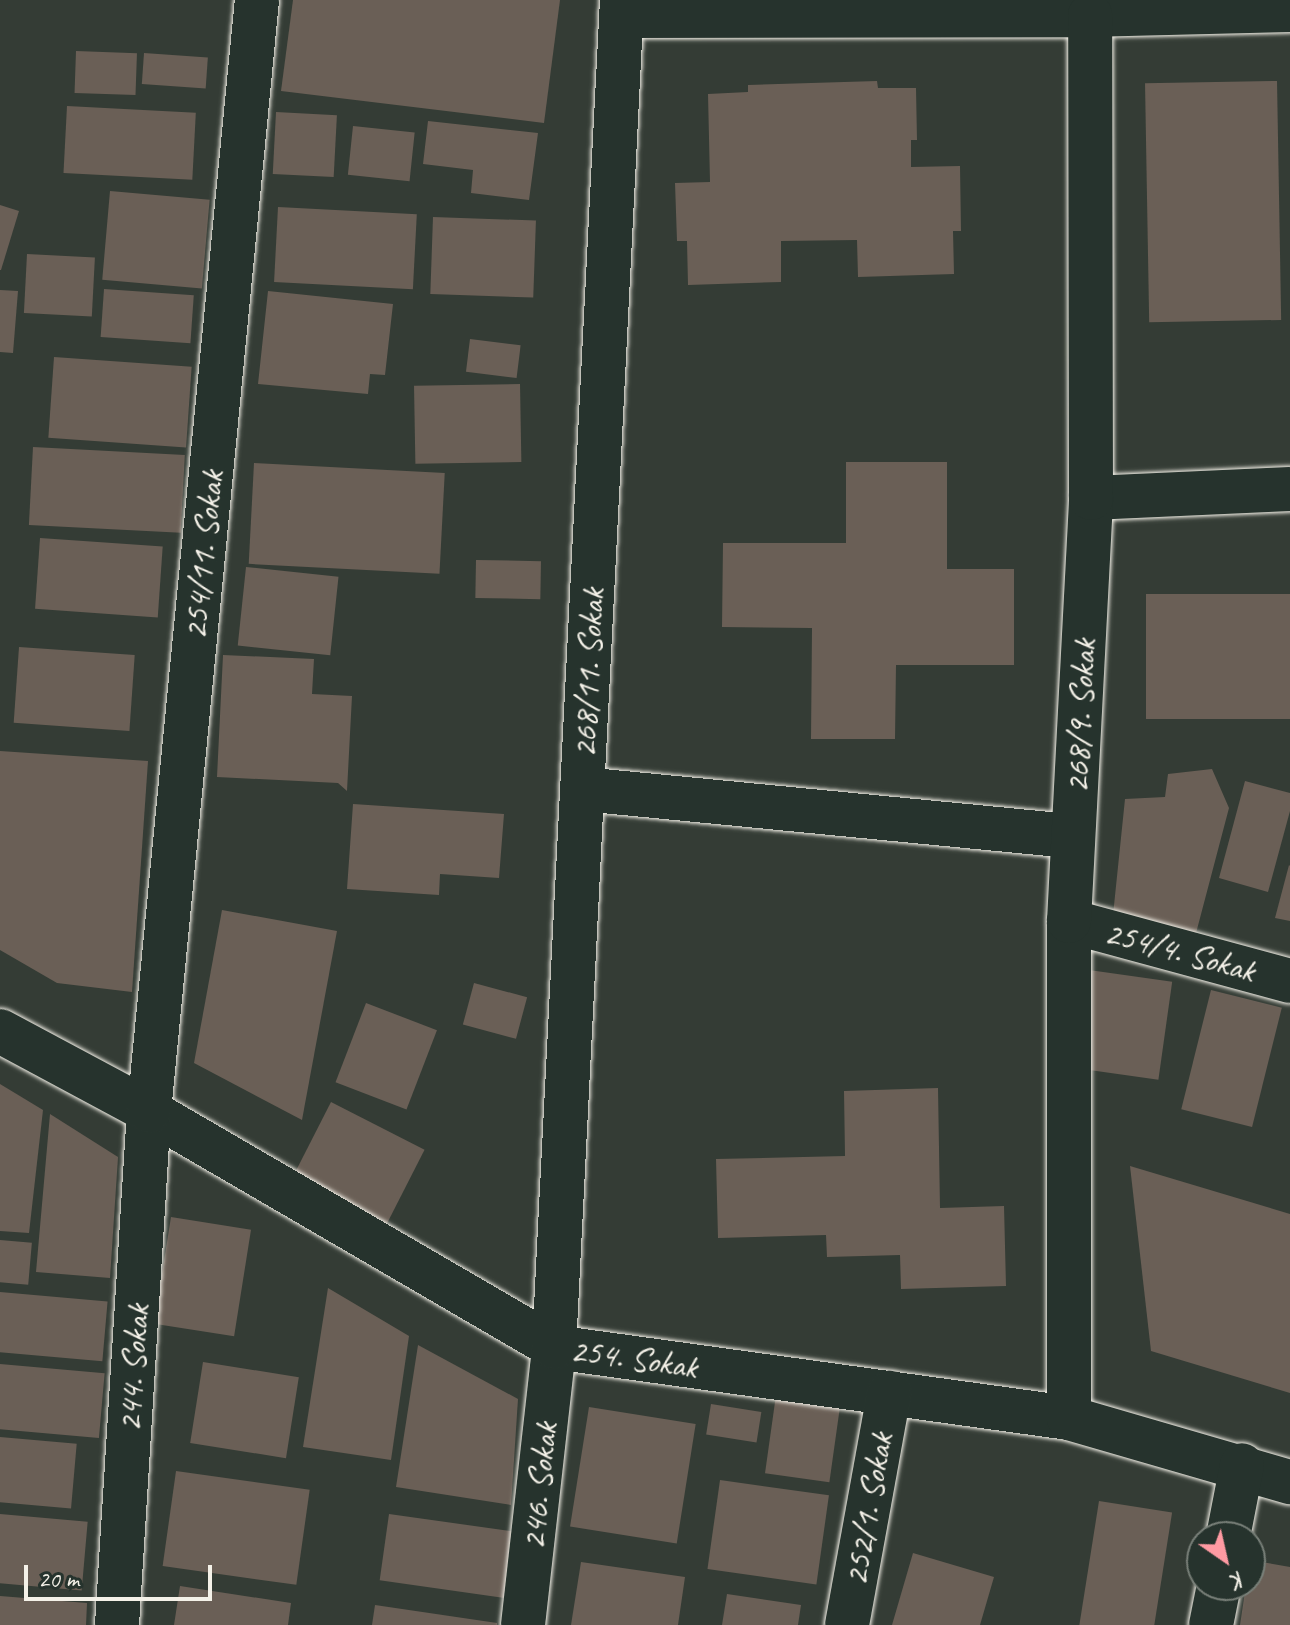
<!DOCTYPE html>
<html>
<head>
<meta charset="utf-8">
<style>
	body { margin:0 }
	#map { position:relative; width:1290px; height:1625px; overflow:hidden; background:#343c35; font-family:Caveat,sans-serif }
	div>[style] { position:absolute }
	.building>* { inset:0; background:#6a5f56; transform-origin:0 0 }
	.roads { filter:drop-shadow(0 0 2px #f4f1e8) drop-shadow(0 0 2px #f4f1e8) }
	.minor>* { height:44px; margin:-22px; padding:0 22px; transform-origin:22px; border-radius:22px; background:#26332d }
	span { translate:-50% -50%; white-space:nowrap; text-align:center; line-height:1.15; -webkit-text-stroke:6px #26332d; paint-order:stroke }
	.street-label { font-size:34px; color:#f4f1e8 }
	.north { position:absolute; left:1186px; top:1521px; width:80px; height:80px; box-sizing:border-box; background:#26332d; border:2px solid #787f78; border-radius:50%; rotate:146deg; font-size:22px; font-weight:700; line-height:32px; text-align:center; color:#f4f1e8 }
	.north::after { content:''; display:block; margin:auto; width:28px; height:36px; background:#ff9aa2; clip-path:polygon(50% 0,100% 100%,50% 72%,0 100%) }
	.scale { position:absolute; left:24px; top:1565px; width:188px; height:36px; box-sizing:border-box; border:4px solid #f4f1e8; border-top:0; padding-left:10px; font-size:24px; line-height:28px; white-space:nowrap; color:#f4f1e8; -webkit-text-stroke:6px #26332d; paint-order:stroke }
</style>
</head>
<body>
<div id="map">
	<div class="building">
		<i style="clip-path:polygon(293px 0,560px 0,544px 123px,281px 91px)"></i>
		<i style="left:76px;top:51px;width:61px;height:42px;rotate:2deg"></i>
		<i style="left:144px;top:53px;width:64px;height:31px;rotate:4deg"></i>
		<i style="clip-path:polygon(877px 81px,878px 88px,916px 88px,917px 140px,911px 140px,911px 167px,960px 166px,961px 231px,953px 231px,954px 274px,858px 277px,857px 240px,781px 241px,781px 282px,688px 285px,687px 241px,677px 241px,675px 183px,710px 182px,708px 94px,748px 92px,748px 85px)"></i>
		<i style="left:1277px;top:81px;width:239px;height:132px;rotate:89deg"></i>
		<i style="left:67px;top:106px;width:129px;height:67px;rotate:3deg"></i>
		<i style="left:276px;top:112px;width:61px;height:62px;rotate:3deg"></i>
		<i style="clip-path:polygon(428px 121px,538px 133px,529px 200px,471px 193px,473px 170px,423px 164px)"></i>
		<i style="left:353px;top:126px;width:62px;height:49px;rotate:6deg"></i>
		<i style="left:110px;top:191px;width:100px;height:89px;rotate:5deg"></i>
		<i style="clip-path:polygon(0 205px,19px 211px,1px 270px,0 270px)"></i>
		<i style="left:278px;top:207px;width:139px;height:75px;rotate:3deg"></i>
		<i style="left:433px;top:217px;width:103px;height:77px;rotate:2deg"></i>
		<i style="left:27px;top:254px;width:68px;height:59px;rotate:3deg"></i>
		<i style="left:104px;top:289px;width:90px;height:48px;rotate:4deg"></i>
		<i style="clip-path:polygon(0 290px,18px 291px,13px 353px,0 352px)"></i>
		<i style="clip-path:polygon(268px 291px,393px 304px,385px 375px,370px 374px,368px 394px,258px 384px)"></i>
		<i style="left:470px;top:339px;width:51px;height:33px;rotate:7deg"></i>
		<i style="left:54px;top:357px;width:138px;height:81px;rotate:4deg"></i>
		<i style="left:520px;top:384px;width:78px;height:106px;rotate:89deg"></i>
		<i style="left:33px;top:447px;width:152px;height:78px;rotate:3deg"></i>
		<i style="clip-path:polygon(846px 462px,947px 462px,947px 569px,1014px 569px,1014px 665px,896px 665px,895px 739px,811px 739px,812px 628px,722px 627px,723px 543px,846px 543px)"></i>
		<i style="left:254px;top:463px;width:191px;height:101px;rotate:3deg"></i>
		<i style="left:40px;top:538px;width:123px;height:71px;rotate:4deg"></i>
		<i style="left:476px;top:560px;width:65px;height:38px;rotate:1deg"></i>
		<i style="left:246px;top:567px;width:93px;height:79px;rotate:6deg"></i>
		<i style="left:1290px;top:594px;width:125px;height:144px;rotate:90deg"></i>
		<i style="left:19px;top:647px;width:116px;height:76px;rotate:4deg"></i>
		<i style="clip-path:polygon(223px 655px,314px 659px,312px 694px,352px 696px,347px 791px,338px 783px,217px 777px)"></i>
		<i style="clip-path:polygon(0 751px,148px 761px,132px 992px,57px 983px,0 950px)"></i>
		<i style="clip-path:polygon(1212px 769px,1229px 808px,1195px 937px,1113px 915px,1125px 799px,1165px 797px,1168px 774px)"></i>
		<i style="clip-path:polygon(1245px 781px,1290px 793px,1290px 811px,1268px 892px,1219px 878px)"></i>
		<i style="clip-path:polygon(353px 804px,504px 814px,499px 878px,440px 874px,439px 895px,347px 889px)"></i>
		<i style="clip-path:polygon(1289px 865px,1290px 866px,1290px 921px,1275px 918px)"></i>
		<i style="clip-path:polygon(222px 910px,337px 931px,302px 1120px,194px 1063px)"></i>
		<i style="left:1089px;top:970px;width:84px;height:99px;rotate:8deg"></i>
		<i style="left:474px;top:983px;width:55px;height:43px;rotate:15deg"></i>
		<i style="left:1211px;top:990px;width:73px;height:123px;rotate:14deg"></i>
		<i style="left:366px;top:1003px;width:76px;height:85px;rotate:21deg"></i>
		<i style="clip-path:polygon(0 1084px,43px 1110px,29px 1233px,0 1231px)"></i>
		<i style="clip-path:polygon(938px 1088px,940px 1208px,1004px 1206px,1006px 1286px,901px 1289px,900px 1255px,827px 1257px,826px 1235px,718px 1238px,716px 1159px,845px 1156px,844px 1091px)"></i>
		<i style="left:331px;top:1102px;width:105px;height:89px;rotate:27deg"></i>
		<i style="clip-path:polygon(50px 1114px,118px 1157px,110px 1278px,36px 1272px)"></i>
		<i style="clip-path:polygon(1130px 1166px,1290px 1214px,1290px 1393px,1151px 1351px)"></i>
		<i style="left:171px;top:1217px;width:81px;height:108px;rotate:9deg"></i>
		<i style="left:0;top:1240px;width:32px;height:42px;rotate:5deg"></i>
		<i style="clip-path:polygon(328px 1288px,409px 1336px,391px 1460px,303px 1447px)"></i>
		<i style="left:0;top:1292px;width:108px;height:60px;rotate:5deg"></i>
		<i style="clip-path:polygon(418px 1345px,518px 1399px,511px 1505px,396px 1487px)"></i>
		<i style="left:203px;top:1362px;width:97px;height:82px;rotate:9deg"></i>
		<i style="left:0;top:1364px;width:105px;height:65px;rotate:5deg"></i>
		<i style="left:776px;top:1395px;width:65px;height:79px;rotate:8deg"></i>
		<i style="left:711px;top:1404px;width:51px;height:31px;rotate:9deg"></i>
		<i style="left:589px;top:1407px;width:108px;height:121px;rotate:9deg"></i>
		<i style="left:0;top:1437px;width:77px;height:65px;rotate:5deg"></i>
		<i style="left:176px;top:1471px;width:135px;height:96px;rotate:8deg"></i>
		<i style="left:720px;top:1480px;width:110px;height:90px;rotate:8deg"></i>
		<i style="left:1099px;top:1501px;width:74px;height:126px;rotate:9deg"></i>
		<i style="left:0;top:1514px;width:88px;height:69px;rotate:5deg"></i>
		<i style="left:389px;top:1514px;width:126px;height:67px;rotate:8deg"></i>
		<i style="clip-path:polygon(913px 1553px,994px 1577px,980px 1625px,892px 1625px)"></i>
		<i style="clip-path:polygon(1250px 1560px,1290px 1567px,1290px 1625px,1240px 1625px,1246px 1585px,1250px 1585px)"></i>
		<i style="clip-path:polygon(581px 1562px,685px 1577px,678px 1625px,571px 1625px)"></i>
		<i style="clip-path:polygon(180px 1586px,291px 1603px,288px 1625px,174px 1625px)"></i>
		<i style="clip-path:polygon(727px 1594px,801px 1605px,798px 1625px,722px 1625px)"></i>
		<i style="clip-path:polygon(0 1596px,87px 1603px,86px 1625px,0 1625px)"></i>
		<i style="clip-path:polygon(375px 1605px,497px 1623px,497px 1625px,372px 1625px)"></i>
	</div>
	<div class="roads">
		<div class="minor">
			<i style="left:621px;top:16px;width:469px;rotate:-0.1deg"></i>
			<i style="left:1090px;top:15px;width:200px;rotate:-1.4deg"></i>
			<i style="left:1091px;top:498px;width:199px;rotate:-2.6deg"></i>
			<i style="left:582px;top:789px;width:493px;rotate:5.5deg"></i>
			<i style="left:1069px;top:921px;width:229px;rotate:15.2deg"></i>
			<i style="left:0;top:1031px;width:169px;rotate:28.2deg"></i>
			<i style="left:149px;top:1111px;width:469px;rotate:30.2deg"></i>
			<i style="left:554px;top:1347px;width:520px;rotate:7.85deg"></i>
			<i style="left:1069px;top:1418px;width:230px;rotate:16.2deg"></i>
			<i style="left:1069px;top:1418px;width:497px;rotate:-90deg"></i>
			<i style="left:1069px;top:921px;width:424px;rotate:-87deg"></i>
			<i style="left:1091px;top:498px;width:483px;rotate:-90.1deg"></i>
			<i style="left:1228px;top:1537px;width:73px;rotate:-79deg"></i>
			<i style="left:117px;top:1625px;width:515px;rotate:-86.44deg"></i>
			<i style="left:149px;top:1111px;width:1116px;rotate:-84.45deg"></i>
			<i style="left:523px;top:1625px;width:280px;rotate:-83.6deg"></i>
			<i style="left:554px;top:1347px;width:1349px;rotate:-87.11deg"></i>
			<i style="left:847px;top:1625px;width:236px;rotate:-79.7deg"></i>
			<i style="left:1211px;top:1625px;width:41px;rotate:-78.7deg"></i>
		</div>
	</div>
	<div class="street-label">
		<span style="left:203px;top:555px;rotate:-84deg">254/11. Sokak</span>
		<span style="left:588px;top:673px;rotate:-87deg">268/11. Sokak</span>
		<span style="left:1080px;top:716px;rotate:-87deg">268/9. Sokak</span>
		<span style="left:1180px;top:951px;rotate:15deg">254/4. Sokak</span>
		<span style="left:634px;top:1358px;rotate:8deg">254. Sokak</span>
		<span style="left:133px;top:1368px;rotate:-86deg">244. Sokak</span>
		<span style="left:539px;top:1486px;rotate:-84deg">246. Sokak</span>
		<span style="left:868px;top:1509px;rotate:-80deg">252/1. Sokak</span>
	</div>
	<div class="north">K</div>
	<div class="scale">20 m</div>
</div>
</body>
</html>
